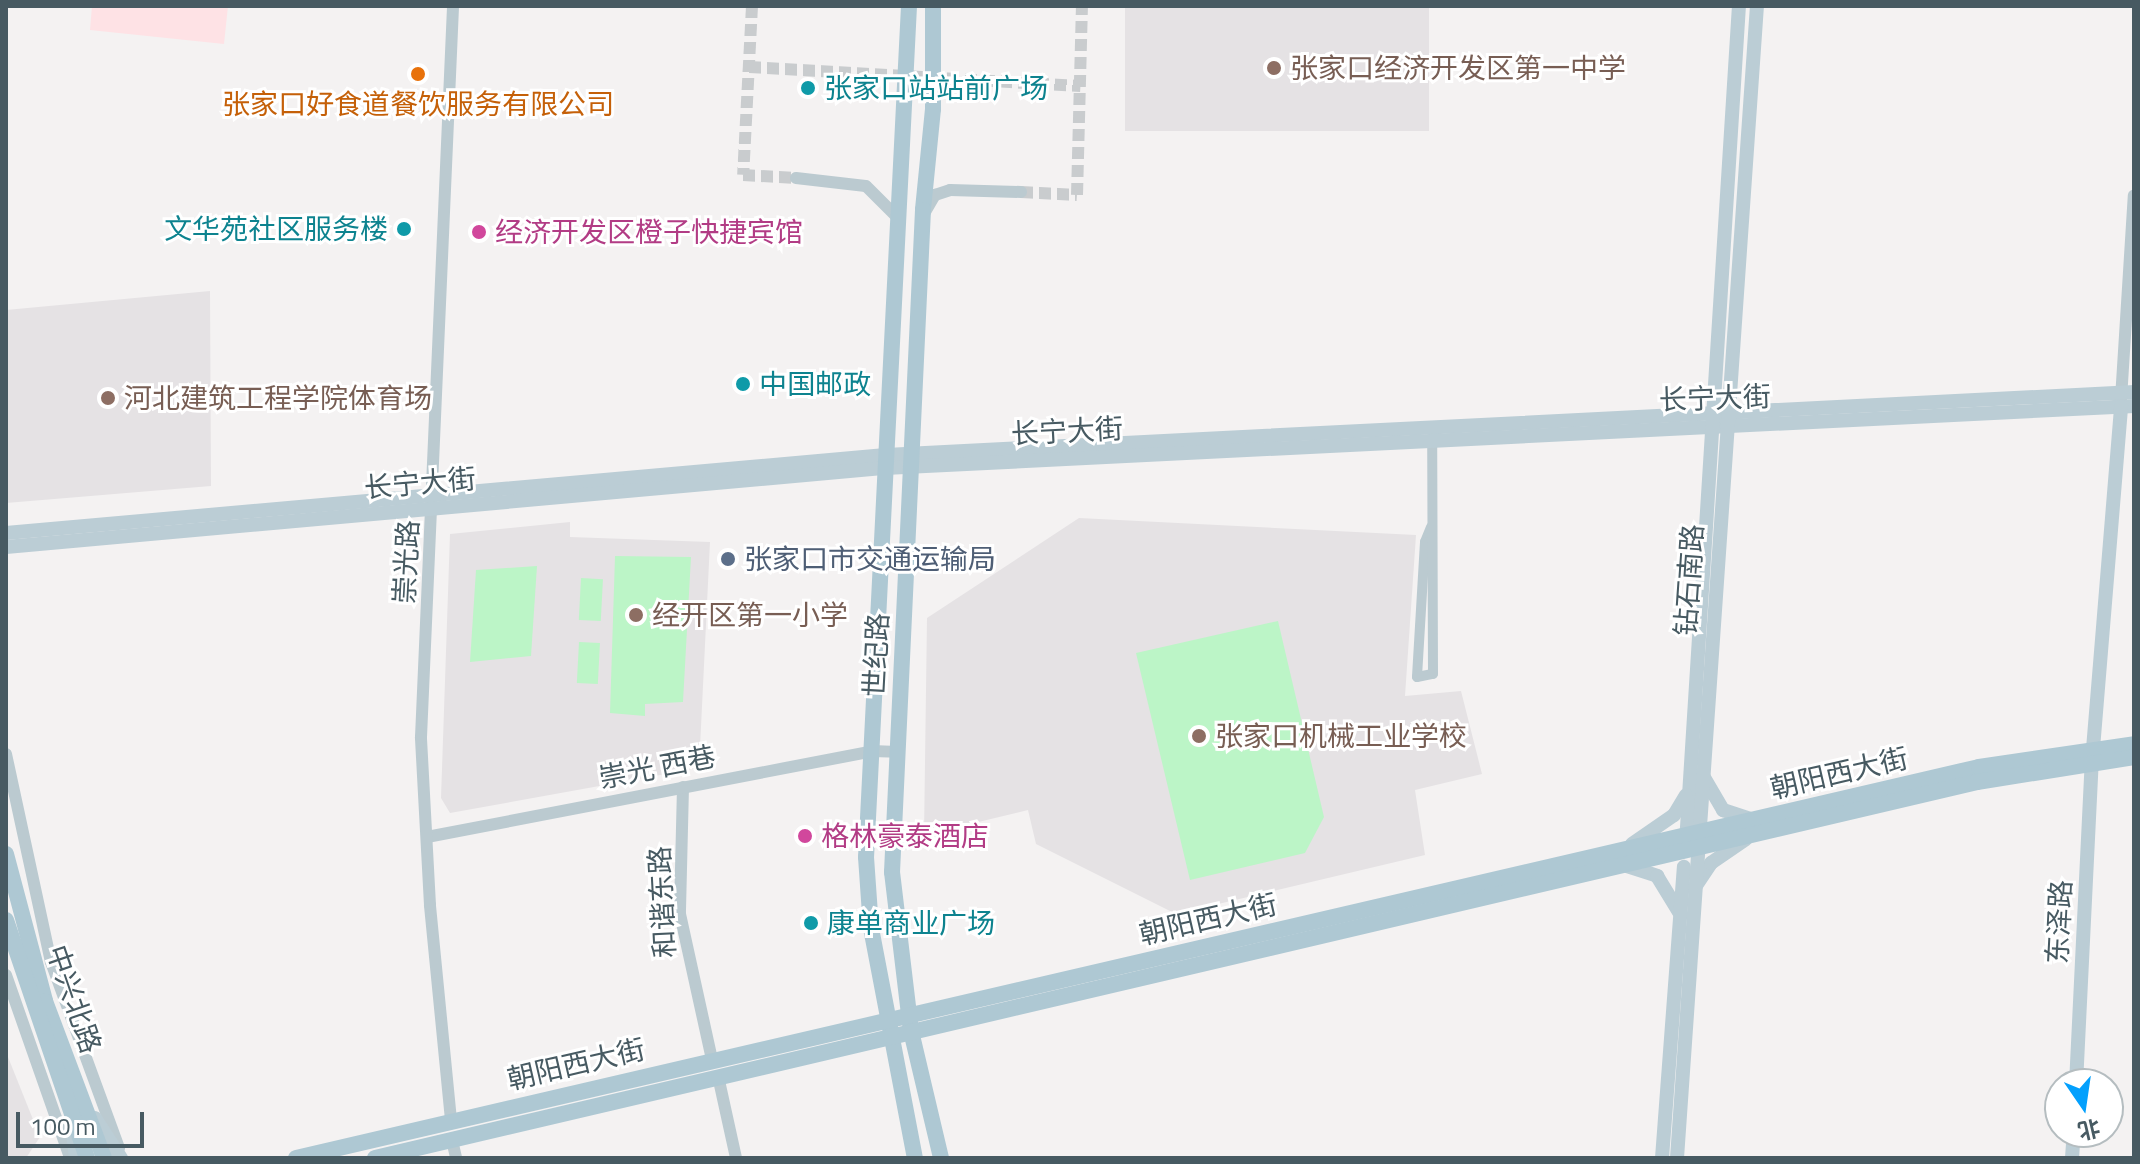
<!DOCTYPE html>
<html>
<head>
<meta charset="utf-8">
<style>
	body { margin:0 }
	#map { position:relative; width:2140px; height:1164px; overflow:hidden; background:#f4f2f2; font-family:"Titillium Web","Noto Sans SC",sans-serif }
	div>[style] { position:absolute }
	.education>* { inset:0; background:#e5e2e4; transform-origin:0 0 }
	.medical>* { inset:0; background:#fee2e5 }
	.green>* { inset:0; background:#bcf5c7; transform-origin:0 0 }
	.tertiary-tunnel>* { height:12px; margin-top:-6px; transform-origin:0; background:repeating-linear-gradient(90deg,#c9ccce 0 12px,transparent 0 18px) }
	.minor>* { height:10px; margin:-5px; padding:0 5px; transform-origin:5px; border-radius:5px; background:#bbcad0 }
	.tertiary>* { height:12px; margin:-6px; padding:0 6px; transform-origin:6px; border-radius:6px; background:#bbcad0 }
	.secondary>* { height:14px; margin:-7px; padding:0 7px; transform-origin:7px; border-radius:7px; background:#bbcdd5 }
	.primary>* { height:16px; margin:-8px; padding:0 8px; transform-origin:8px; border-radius:8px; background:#aec8d3 }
	.dots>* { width:22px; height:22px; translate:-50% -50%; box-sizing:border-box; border:4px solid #fff; border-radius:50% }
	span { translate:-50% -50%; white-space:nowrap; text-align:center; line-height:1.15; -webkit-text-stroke:6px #fff; paint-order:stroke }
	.education-label { font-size:28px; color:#785e54 }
	.left { translate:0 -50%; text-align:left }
	.culture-label { font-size:28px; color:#0d838f }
	.right { translate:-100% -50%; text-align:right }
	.food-label { font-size:28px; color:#c56008 }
	.hotel-label { font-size:28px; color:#b23c85 }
	.street-label { font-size:28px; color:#475a62 }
	.service-label { font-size:28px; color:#4e5e75 }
	.frame { position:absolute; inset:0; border:8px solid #475a62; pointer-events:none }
	.north { position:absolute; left:2044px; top:1068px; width:80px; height:80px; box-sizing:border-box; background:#fff; border:2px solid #b5bdc0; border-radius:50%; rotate:167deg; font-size:22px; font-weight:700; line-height:32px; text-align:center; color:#475a62 }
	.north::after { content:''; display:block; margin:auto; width:28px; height:36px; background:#03a0fd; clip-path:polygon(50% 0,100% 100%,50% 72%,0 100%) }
	.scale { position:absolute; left:16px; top:1112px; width:128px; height:36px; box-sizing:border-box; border:4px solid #475a62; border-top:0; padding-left:10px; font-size:24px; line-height:28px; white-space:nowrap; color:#475a62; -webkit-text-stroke:6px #fff; paint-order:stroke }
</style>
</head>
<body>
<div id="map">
	<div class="education">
		<i style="left:1125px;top:6px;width:304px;height:125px"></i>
		<i style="clip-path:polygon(210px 291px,211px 486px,6px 503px,6px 310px)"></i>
		<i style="clip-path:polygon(1079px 518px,1416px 535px,1405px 696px,1461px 691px,1482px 774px,1415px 790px,1425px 855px,1176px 914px,1036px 844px,1028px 810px,924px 835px,927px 618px)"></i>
		<i style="clip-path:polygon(570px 522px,570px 537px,710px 542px,699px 768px,450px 813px,441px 798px,450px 534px)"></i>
		<i style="clip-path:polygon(6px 1052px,40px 1137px,26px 1158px,6px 1158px)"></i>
	</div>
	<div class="medical">
		<i style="clip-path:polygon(92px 6px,228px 6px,224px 44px,90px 30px)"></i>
	</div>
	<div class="green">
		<i style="clip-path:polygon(615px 556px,691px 557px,683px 702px,645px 704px,645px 716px,610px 713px)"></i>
		<i style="clip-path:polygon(537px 566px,531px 656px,470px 662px,476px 570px)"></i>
		<i style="left:581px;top:578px;width:22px;height:42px;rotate:3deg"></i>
		<i style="clip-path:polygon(1278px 621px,1324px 817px,1305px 853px,1190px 880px,1136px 653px)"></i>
		<i style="left:579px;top:642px;width:21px;height:41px;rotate:3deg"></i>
	</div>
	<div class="tertiary-tunnel">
		<i style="left:752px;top:6px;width:169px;rotate:93deg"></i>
		<i style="left:743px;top:175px;width:53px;rotate:3.2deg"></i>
		<i style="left:749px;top:67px;width:332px;rotate:3.3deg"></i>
		<i style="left:1021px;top:192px;width:56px;rotate:3.1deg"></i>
		<i style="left:1077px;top:195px;width:189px;rotate:-88.5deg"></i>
	</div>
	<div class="minor">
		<i style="left:1431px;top:527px;width:16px;rotate:112deg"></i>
		<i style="left:1425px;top:542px;width:135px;rotate:93.4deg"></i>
		<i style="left:1417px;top:677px;width:16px;rotate:-11deg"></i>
		<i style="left:1433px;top:674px;width:237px;rotate:-90.2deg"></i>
	</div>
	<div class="tertiary">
		<i style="left:796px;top:178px;width:70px;rotate:6.5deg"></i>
		<i style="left:866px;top:186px;width:45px;rotate:45deg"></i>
		<i style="left:925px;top:212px;width:20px;rotate:-60deg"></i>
		<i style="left:935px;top:195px;width:16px;rotate:-18deg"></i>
		<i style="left:950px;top:190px;width:71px;rotate:1.6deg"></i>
		<i style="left:2121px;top:399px;width:204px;rotate:-86.4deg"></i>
		<i style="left:6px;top:754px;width:213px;rotate:77.8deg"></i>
		<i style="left:51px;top:962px;width:198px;rotate:69.9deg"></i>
		<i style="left:683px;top:787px;width:127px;rotate:91.4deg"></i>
		<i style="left:680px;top:914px;width:149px;rotate:77.6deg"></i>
		<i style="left:427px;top:837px;width:453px;rotate:-10.9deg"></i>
		<i style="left:872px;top:751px;width:25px;rotate:2deg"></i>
		<i style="left:6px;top:975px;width:194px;rotate:70.7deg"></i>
		<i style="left:718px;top:1076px;width:84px;rotate:77.6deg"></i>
		<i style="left:451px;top:1120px;width:216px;rotate:-95.6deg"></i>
		<i style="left:430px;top:905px;width:168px;rotate:-93.1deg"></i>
		<i style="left:421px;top:737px;width:732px;rotate:-87.49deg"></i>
		<i style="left:452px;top:1140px;width:18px;rotate:77deg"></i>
	</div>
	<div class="secondary">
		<i style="left:6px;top:533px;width:883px;rotate:-5.07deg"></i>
		<i style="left:886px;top:455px;width:1250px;rotate:-2.89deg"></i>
		<i style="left:6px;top:547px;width:883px;rotate:-5.14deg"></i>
		<i style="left:885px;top:468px;width:1251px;rotate:-2.84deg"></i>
		<i style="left:1702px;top:774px;width:42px;rotate:59.7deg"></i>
		<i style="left:1723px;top:810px;width:28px;rotate:18deg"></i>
		<i style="left:1686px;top:843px;width:839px;rotate:-86.38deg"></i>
		<i style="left:1632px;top:844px;width:51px;rotate:-34.6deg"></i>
		<i style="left:1674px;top:815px;width:23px;rotate:-59deg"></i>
		<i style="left:1627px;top:866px;width:32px;rotate:18deg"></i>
		<i style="left:1657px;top:876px;width:42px;rotate:58.6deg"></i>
		<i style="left:1695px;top:887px;width:29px;rotate:-56deg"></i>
		<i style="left:1711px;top:863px;width:42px;rotate:-34.4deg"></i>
		<i style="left:2076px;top:1084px;width:323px;rotate:-87.2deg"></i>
		<i style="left:2092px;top:761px;width:356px;rotate:-85.3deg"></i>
		<i style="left:95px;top:1118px;width:48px;rotate:57deg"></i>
		<i style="left:73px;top:1134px;width:24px;rotate:83deg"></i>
		<i style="left:1662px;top:1158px;width:292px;rotate:-85.7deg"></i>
		<i style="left:1677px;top:1158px;width:1155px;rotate:-86.03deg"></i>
		<i style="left:2072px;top:1158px;width:26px;rotate:-86deg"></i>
	</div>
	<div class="primary">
		<i style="left:909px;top:6px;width:852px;rotate:92.89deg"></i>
		<i style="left:866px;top:857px;width:71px;rotate:86deg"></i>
		<i style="left:871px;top:928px;width:234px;rotate:79.2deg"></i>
		<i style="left:933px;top:6px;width:103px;rotate:90deg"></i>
		<i style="left:933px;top:109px;width:101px;rotate:95.7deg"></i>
		<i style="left:923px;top:210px;width:663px;rotate:92.68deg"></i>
		<i style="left:892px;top:872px;width:160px;rotate:83.2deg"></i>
		<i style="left:911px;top:1031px;width:130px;rotate:76.7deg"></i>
		<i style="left:6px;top:854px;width:152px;rotate:75.1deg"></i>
		<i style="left:45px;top:1001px;width:168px;rotate:69.4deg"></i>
		<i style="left:6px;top:920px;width:251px;rotate:71.2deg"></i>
		<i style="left:296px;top:1158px;width:1728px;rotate:-13.08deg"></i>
		<i style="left:1979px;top:767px;width:157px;rotate:-8.4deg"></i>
		<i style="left:375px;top:1158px;width:1646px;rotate:-13.21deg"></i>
		<i style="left:1977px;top:782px;width:159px;rotate:-9deg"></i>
	</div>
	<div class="dots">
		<i style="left:1274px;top:68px;background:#8d6e63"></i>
		<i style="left:418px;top:74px;background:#e8710a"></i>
		<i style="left:808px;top:88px;background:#0f9aa8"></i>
		<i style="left:404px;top:229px;background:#0f9aa8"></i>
		<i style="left:479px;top:232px;background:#d1479c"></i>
		<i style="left:743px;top:384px;background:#0f9aa8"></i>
		<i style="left:108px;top:398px;background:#8d6e63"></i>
		<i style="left:728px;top:559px;background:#5c6f8a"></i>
		<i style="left:636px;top:615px;background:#8d6e63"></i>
		<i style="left:1199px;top:736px;background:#8d6e63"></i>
		<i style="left:805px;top:836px;background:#d1479c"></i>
		<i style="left:811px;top:923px;background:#0f9aa8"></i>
	</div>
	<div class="education-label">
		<span class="left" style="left:1290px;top:68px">张家口经济开发区第一中学</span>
		<span class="left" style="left:124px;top:398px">河北建筑工程学院体育场</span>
		<span class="left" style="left:652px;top:615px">经开区第一小学</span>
		<span class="left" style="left:1215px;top:736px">张家口机械工业学校</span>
	</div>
	<div class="culture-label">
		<span class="left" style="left:824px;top:88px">张家口站站前广场</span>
		<span class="right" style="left:388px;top:229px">文华苑社区服务楼</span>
		<span class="left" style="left:759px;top:384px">中国邮政</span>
		<span class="left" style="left:827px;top:923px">康单商业广场</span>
	</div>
	<div class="food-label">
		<span style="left:418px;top:104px">张家口好食道餐饮服务有限公司</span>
	</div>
	<div class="hotel-label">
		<span class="left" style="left:495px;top:232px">经济开发区橙子快捷宾馆</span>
		<span class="left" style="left:821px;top:836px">格林豪泰酒店</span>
	</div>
	<div class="street-label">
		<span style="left:1715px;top:398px;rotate:-2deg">长宁大街</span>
		<span style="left:1067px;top:431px;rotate:-3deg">长宁大街</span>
		<span style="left:420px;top:483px;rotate:-5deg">长宁大街</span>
		<span style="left:406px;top:562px;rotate:-87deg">崇光路</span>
		<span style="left:1689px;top:580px;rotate:-86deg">钻石南路</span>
		<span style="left:876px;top:655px;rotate:-87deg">世纪路</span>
		<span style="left:657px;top:767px;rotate:-11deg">崇光 西巷</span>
		<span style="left:1839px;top:773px;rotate:-13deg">朝阳西大街</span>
		<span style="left:662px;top:902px;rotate:-93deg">和谐东路</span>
		<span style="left:1208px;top:919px;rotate:-13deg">朝阳西大街</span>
		<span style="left:2059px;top:922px;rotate:-87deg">东泽路</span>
		<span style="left:74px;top:999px;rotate:71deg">中兴北路</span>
		<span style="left:576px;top:1064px;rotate:-13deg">朝阳西大街</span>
	</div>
	<div class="service-label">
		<span class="left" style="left:744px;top:559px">张家口市交通运输局</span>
	</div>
	<div class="frame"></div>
	<div class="north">北</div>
	<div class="scale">100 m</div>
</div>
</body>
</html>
